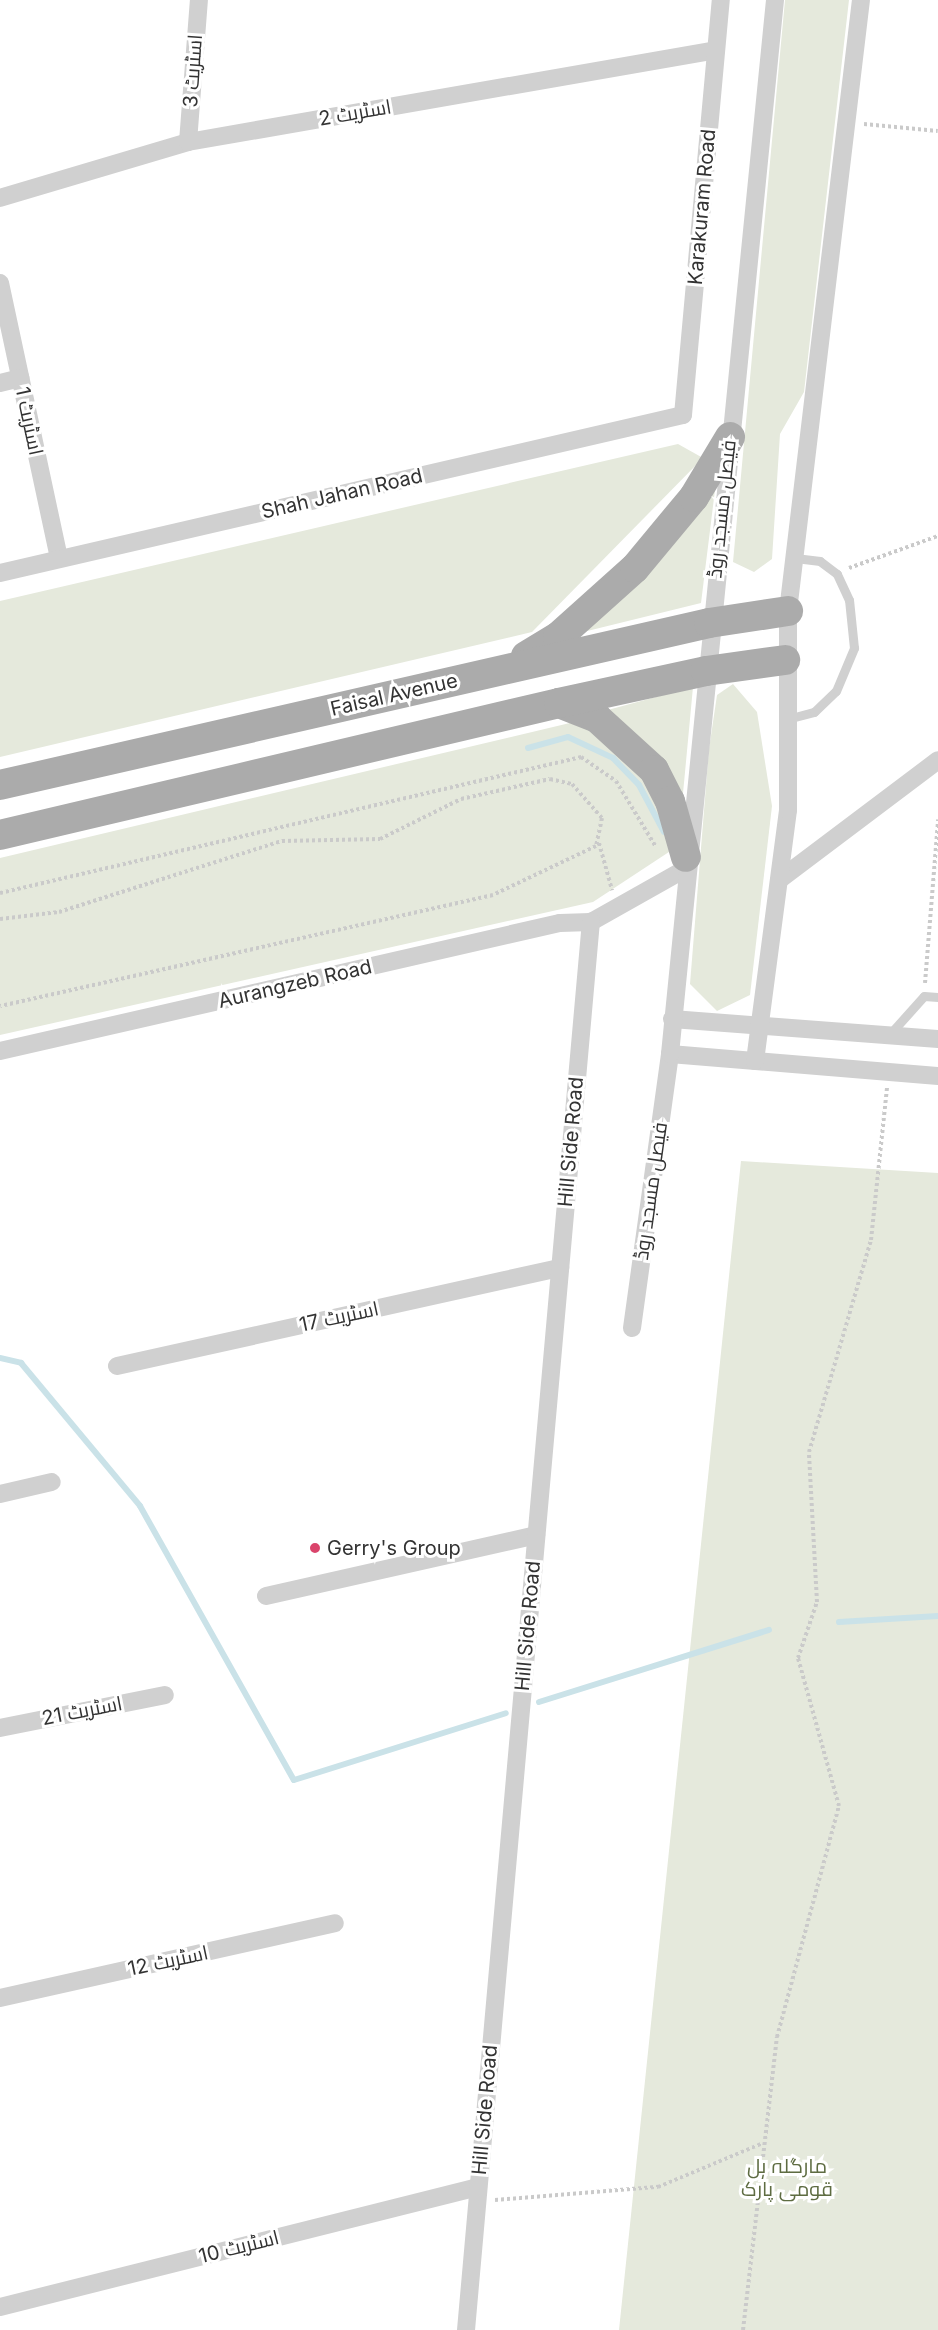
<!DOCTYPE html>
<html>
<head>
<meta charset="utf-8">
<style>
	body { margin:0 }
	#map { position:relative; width:938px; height:2330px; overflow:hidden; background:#fff; font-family:Inter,Cairo,sans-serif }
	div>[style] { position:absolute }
	.green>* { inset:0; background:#e5e9dc }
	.stream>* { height:6px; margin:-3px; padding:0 3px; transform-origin:3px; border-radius:3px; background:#cae2e8 }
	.path>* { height:4px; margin-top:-2px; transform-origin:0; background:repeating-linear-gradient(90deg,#cacaca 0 3px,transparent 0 6px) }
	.lane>* { height:9px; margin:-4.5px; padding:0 4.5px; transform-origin:4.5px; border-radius:4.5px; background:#d0d0d0 }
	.street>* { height:18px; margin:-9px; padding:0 9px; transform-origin:9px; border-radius:9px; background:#d0d0d0 }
	.primary>* { height:30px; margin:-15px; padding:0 15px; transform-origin:15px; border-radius:15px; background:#ababab }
	.dots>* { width:16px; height:16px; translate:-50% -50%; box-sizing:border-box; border:3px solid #fff; border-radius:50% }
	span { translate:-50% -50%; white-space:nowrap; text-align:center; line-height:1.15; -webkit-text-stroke:6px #fff; paint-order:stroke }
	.street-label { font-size:20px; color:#333 }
	.poi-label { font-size:20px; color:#333 }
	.left { translate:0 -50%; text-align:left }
	.park-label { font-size:20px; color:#5e6c42 }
</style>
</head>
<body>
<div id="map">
	<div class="green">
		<i style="clip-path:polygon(785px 0,849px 0,804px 392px,780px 434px,772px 559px,754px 572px,733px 562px)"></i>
		<i style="clip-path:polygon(678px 444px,703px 458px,532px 632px,0 757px,0 601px)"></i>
		<i style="clip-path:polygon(715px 490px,701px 603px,571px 635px)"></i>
		<i style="clip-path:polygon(733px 684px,757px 712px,772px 806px,750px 995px,717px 1011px,690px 984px,709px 749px,717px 695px)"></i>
		<i style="clip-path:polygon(693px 687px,682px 804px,604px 711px)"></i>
		<i style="clip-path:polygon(574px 722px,623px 751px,651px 785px,675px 848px,593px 902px,0 1035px,0 858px)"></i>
		<i style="clip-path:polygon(741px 1161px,938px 1173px,938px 2330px,619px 2330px)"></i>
	</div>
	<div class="stream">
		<i style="left:528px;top:748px;width:41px;rotate:-15.4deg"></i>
		<i style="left:568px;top:737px;width:50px;rotate:25deg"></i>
		<i style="left:613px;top:758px;width:37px;rotate:46deg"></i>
		<i style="left:639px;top:785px;width:53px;rotate:62deg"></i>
		<i style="left:0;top:1358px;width:22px;rotate:13deg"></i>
		<i style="left:21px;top:1363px;width:186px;rotate:50.2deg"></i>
		<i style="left:140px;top:1506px;width:314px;rotate:60.7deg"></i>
		<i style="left:294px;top:1780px;width:222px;rotate:-17.5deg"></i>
		<i style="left:839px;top:1622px;width:99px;rotate:-3.5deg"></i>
		<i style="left:539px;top:1702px;width:241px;rotate:-17.4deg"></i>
	</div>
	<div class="path">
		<i style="left:864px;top:124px;width:74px;rotate:5.4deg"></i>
		<i style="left:849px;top:568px;width:95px;rotate:-19.8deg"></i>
		<i style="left:599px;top:843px;width:49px;rotate:74.5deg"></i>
		<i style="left:0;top:893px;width:597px;rotate:-13.17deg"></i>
		<i style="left:581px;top:757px;width:42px;rotate:34.4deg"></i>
		<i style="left:616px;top:781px;width:77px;rotate:58.8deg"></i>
		<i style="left:0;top:919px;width:59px;rotate:-6.8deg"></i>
		<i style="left:59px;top:912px;width:234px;rotate:-17.7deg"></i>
		<i style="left:282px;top:841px;width:98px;rotate:-1.2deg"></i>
		<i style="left:380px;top:839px;width:90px;rotate:-26.3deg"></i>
		<i style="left:461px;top:799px;width:91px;rotate:-12.7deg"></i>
		<i style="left:550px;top:779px;width:23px;rotate:13deg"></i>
		<i style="left:572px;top:784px;width:45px;rotate:48.6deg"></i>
		<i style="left:602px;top:818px;width:29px;rotate:102deg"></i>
		<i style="left:596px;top:846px;width:114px;rotate:154.6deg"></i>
		<i style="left:493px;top:895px;width:505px;rotate:167.31deg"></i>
		<i style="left:925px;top:983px;width:164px;rotate:-85.4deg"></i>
		<i style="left:495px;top:2200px;width:164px;rotate:-4.6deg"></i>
		<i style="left:658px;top:2187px;width:114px;rotate:-22.7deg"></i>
		<i style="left:743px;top:2330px;width:295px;rotate:-83.4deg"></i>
		<i style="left:777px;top:2037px;width:239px;rotate:-75deg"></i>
		<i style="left:839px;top:1806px;width:154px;rotate:-105.5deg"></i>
		<i style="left:798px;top:1658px;width:59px;rotate:-71.3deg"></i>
		<i style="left:817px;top:1602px;width:150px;rotate:-93.1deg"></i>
		<i style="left:809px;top:1452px;width:221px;rotate:-73.7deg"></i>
		<i style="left:871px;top:1240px;width:153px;rotate:-84deg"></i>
	</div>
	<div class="lane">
		<i style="left:791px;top:718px;width:24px;rotate:-15deg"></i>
		<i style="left:814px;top:712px;width:30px;rotate:-44deg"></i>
		<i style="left:836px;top:691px;width:47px;rotate:-67.3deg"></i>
		<i style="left:854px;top:648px;width:48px;rotate:-95.9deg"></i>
		<i style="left:849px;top:600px;width:29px;rotate:-115deg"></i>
		<i style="left:837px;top:574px;width:21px;rotate:-143deg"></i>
		<i style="left:820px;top:561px;width:25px;rotate:-173deg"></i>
		<i style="left:889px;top:1035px;width:52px;rotate:-48.1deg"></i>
		<i style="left:924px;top:996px;width:14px;rotate:4deg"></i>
	</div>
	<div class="street">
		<i style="left:188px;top:142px;width:142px;rotate:-85.6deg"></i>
		<i style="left:0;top:198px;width:196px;rotate:-16.6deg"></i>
		<i style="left:188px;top:142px;width:536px;rotate:-9.88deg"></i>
		<i style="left:0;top:283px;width:282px;rotate:77.9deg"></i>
		<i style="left:0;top:383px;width:21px;rotate:-14deg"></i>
		<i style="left:0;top:573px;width:701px;rotate:-13.03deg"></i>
		<i style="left:683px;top:415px;width:417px;rotate:-84.8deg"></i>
		<i style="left:779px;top:880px;width:199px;rotate:-37deg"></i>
		<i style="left:591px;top:922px;width:108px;rotate:-29.4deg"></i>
		<i style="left:672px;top:1019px;width:267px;rotate:4.3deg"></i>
		<i style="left:0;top:1051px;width:574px;rotate:-12.88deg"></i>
		<i style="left:560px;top:923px;width:31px;rotate:-2deg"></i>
		<i style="left:670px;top:1054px;width:269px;rotate:4.7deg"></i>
		<i style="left:755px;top:1061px;width:253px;rotate:-82.5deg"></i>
		<i style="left:788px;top:810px;width:199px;rotate:-90deg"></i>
		<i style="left:788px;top:611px;width:615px;rotate:-83.19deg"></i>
		<i style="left:632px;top:1328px;width:277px;rotate:-82.1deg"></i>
		<i style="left:670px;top:1054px;width:1059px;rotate:-84.31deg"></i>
		<i style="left:117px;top:1366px;width:454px;rotate:-12.5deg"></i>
		<i style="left:0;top:1494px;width:53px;rotate:-13deg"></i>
		<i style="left:266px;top:1596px;width:277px;rotate:-12.7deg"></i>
		<i style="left:0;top:1728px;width:168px;rotate:-11.3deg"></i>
		<i style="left:0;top:1998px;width:343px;rotate:-12.6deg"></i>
		<i style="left:0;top:2307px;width:493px;rotate:-14.1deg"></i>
		<i style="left:466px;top:2330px;width:1414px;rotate:-84.93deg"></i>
	</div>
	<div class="primary">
		<i style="left:526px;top:656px;width:37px;rotate:-31deg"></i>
		<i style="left:558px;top:637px;width:103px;rotate:-41.9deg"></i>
		<i style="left:635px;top:568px;width:92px;rotate:-50.3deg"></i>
		<i style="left:694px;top:497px;width:70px;rotate:-59deg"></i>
		<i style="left:559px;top:703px;width:41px;rotate:21.5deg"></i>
		<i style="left:597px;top:718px;width:77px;rotate:42.4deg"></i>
		<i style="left:654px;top:770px;width:35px;rotate:63deg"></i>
		<i style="left:670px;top:801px;width:58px;rotate:74.1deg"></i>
		<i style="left:0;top:785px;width:727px;rotate:-12.87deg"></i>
		<i style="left:709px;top:623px;width:80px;rotate:-8.6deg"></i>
		<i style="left:0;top:835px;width:574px;rotate:-13.29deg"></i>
		<i style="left:559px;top:703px;width:150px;rotate:-12.3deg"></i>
		<i style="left:706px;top:671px;width:80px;rotate:-7.9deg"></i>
	</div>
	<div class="dots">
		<i style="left:315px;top:1548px;background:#da446b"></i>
	</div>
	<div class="street-label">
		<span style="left:193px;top:71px;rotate:-86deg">اسٹریٹ 3</span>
		<span style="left:355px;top:113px;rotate:-10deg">اسٹریٹ 2</span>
		<span style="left:702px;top:207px;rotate:-85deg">Karakuram Road</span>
		<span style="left:29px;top:421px;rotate:78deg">اسٹریٹ 1</span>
		<span style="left:342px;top:494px;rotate:-13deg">Shah Jahan Road</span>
		<span style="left:722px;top:509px;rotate:-84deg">فیصل مسجد روڈ</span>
		<span style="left:394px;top:695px;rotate:-13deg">Faisal Avenue</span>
		<span style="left:295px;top:984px;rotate:-13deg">Aurangzeb Road</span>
		<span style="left:571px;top:1142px;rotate:-85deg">Hill Side Road</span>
		<span style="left:651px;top:1191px;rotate:-82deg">فیصل مسجد روڈ</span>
		<span style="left:339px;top:1317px;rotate:-12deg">اسٹریٹ 17</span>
		<span style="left:528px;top:1626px;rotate:-85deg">Hill Side Road</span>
		<span style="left:82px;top:1711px;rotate:-11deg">اسٹریٹ 21</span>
		<span style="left:168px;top:1961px;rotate:-12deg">اسٹریٹ 12</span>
		<span style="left:485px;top:2110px;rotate:-85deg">Hill Side Road</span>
		<span style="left:239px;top:2247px;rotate:-14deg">اسٹریٹ 10</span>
	</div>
	<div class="poi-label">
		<span class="left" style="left:327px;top:1548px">Gerry's Group</span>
	</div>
	<div class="park-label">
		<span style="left:787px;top:2178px">مارگلہ ہل<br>قومی پارک</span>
	</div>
</div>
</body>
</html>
